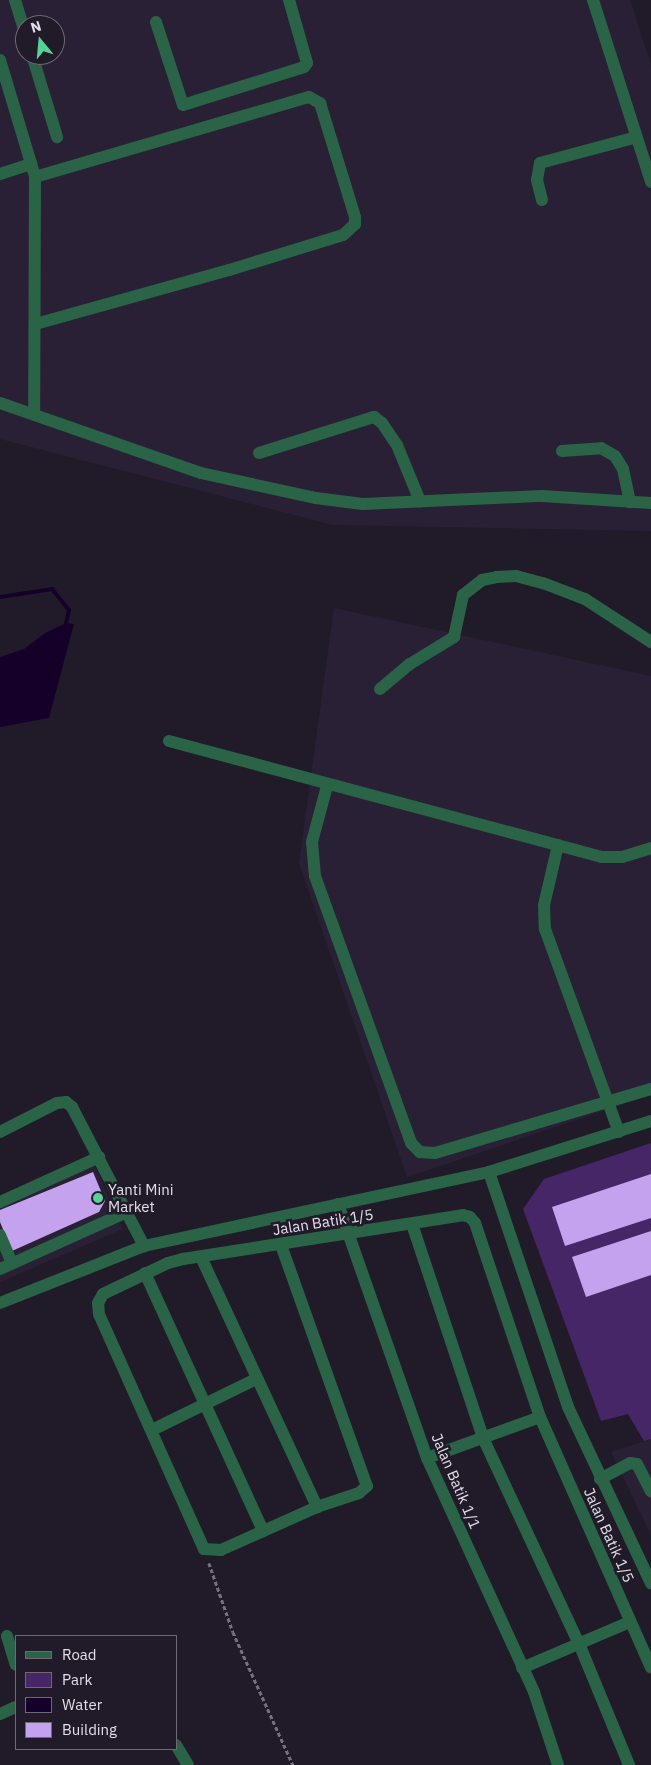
<!DOCTYPE html>
<html>
<head>
<meta charset="utf-8">
<style>
	body { margin:0 }
	#map { position:relative; width:651px; height:1765px; overflow:hidden; background:#211b29; font-family:"IBM Plex Sans",sans-serif }
	div>[style] { position:absolute }
	.built>* { inset:0; background:#292035 }
	.green>* { inset:0; background:#462667 }
	.water>* { inset:0; background:#15002a }
	.stream>* { height:4px; margin:-2px; padding:0 2px; transform-origin:2px; border-radius:2px; background:#15002a }
	.building>* { inset:0; background:#c4a2ee }
	.path>* { height:2.5px; margin-top:-1.25px; transform-origin:0; background:repeating-linear-gradient(90deg,#76717d 0 4px,transparent 0 6.5px) }
	.minor>* { height:12px; margin:-6px; padding:0 6px; transform-origin:6px; border-radius:6px; background:#2a6447 }
	.dots>* { width:14px; height:14px; translate:-50% -50%; box-sizing:border-box; border:2px solid #211b29; border-radius:50% }
	span { translate:-50% -50%; white-space:nowrap; text-align:center; line-height:1.15; -webkit-text-stroke:5px #211b29; paint-order:stroke }
	.poi-label { font-size:15px; color:#e3dfe9 }
	.left { translate:0 -50%; text-align:left }
	.street-label { font-size:15px; color:#e3dfe9 }
	.legend { position:absolute; left:15px; top:1635px; width:162px; height:115px; box-sizing:border-box; background:#211b29; border:1px solid #6f6976; margin:0; padding:6px 9px; list-style:none; font-size:15px; color:#e3dfe9 }
	.legend li { display:flex; align-items:center; gap:10px; height:25px }
	.legend b { width:25px; border:1px solid #6f6976 }
	.north { position:absolute; left:15px; top:15px; width:50px; height:50px; box-sizing:border-box; background:#211b29; border:1px solid #6f6976; border-radius:50%; rotate:343deg; font-size:14px; font-weight:700; line-height:20px; text-align:center; color:#e3dfe9 }
	.north::after { content:''; display:block; margin:auto; width:18px; height:22px; background:#54d396; clip-path:polygon(50% 0,100% 100%,50% 72%,0 100%) }
</style>
</head>
<body>
<div id="map">
	<div class="built">
		<i style="clip-path:polygon(evenodd,0 0,630px 0,651px 65px,651px 531px,333px 525px,0 439px,0 0,25px 25px,55px 25px,55px 55px,25px 55px,25px 25px)"></i>
		<i style="clip-path:polygon(334px 608px,651px 676px,651px 1095px,407px 1177px,299px 863px)"></i>
		<i style="clip-path:polygon(94px 1164px,123px 1229px,0 1282px,0 1206px)"></i>
		<i style="clip-path:polygon(651px 1439px,651px 1535px,611px 1452px)"></i>
	</div>
	<div class="green">
		<i style="clip-path:polygon(651px 1143px,651px 1439px,644px 1441px,628px 1414px,601px 1421px,523px 1209px,544px 1179px)"></i>
	</div>
	<div class="water">
		<i style="clip-path:polygon(66px 623px,74px 624px,49px 718px,0 727px,0 657px,24px 649px,45px 633px)"></i>
	</div>
	<div class="stream">
		<i style="left:0;top:597px;width:53px;rotate:-8.7deg"></i>
		<i style="left:52px;top:589px;width:27px;rotate:51deg"></i>
		<i style="left:69px;top:610px;width:13px;rotate:103deg"></i>
	</div>
	<div class="building">
		<i style="clip-path:polygon(93px 1172px,105px 1201px,99px 1212px,12px 1251px,0 1222px,0 1210px)"></i>
		<i style="clip-path:polygon(651px 1174px,651px 1218px,565px 1246px,552px 1207px)"></i>
		<i style="clip-path:polygon(651px 1231px,651px 1275px,586px 1297px,572px 1257px)"></i>
	</div>
	<div class="path">
		<i style="left:209px;top:1563px;width:73px;rotate:70.8deg"></i>
		<i style="left:233px;top:1632px;width:146px;rotate:65.7deg"></i>
	</div>
	<div class="minor">
		<i style="left:15px;top:0;width:34px;rotate:73deg"></i>
		<i style="left:593px;top:0;width:191px;rotate:72.3deg"></i>
		<i style="left:156px;top:22px;width:87px;rotate:72deg"></i>
		<i style="left:183px;top:105px;width:127px;rotate:-17.4deg"></i>
		<i style="left:304px;top:67px;width:5px;rotate:-53deg"></i>
		<i style="left:307px;top:63px;width:66px;rotate:-105.9deg"></i>
		<i style="left:32px;top:55px;width:86px;rotate:73deg"></i>
		<i style="left:0;top:60px;width:122px;rotate:73.3deg"></i>
		<i style="left:35px;top:177px;width:235px;rotate:90.2deg"></i>
		<i style="left:0;top:174px;width:33px;rotate:-18deg"></i>
		<i style="left:35px;top:177px;width:285px;rotate:-16.3deg"></i>
		<i style="left:309px;top:97px;width:13px;rotate:29deg"></i>
		<i style="left:320px;top:103px;width:119px;rotate:72.9deg"></i>
		<i style="left:355px;top:217px;width:7px;rotate:90deg"></i>
		<i style="left:355px;top:224px;width:16px;rotate:137deg"></i>
		<i style="left:343px;top:235px;width:119px;rotate:162.9deg"></i>
		<i style="left:229px;top:270px;width:200px;rotate:164.4deg"></i>
		<i style="left:542px;top:200px;width:21px;rotate:-104deg"></i>
		<i style="left:537px;top:180px;width:17px;rotate:-80deg"></i>
		<i style="left:540px;top:163px;width:100px;rotate:-15deg"></i>
		<i style="left:0;top:403px;width:213px;rotate:19.2deg"></i>
		<i style="left:201px;top:473px;width:118px;rotate:12.3deg"></i>
		<i style="left:316px;top:498px;width:47px;rotate:7.3deg"></i>
		<i style="left:363px;top:504px;width:179px;rotate:-2.6deg"></i>
		<i style="left:542px;top:496px;width:109px;rotate:3.7deg"></i>
		<i style="left:562px;top:451px;width:39px;rotate:-4deg"></i>
		<i style="left:601px;top:448px;width:16px;rotate:30deg"></i>
		<i style="left:615px;top:456px;width:15px;rotate:58deg"></i>
		<i style="left:623px;top:469px;width:34px;rotate:78deg"></i>
		<i style="left:259px;top:453px;width:121px;rotate:-17.4deg"></i>
		<i style="left:374px;top:417px;width:10px;rotate:37deg"></i>
		<i style="left:382px;top:423px;width:27px;rotate:56deg"></i>
		<i style="left:397px;top:445px;width:61px;rotate:67.7deg"></i>
		<i style="left:380px;top:689px;width:39px;rotate:-40deg"></i>
		<i style="left:410px;top:664px;width:52px;rotate:-31.5deg"></i>
		<i style="left:454px;top:637px;width:43px;rotate:-77.9deg"></i>
		<i style="left:463px;top:595px;width:24px;rotate:-38deg"></i>
		<i style="left:482px;top:580px;width:15px;rotate:-11deg"></i>
		<i style="left:497px;top:577px;width:19px;rotate:-3deg"></i>
		<i style="left:516px;top:576px;width:28px;rotate:15deg"></i>
		<i style="left:543px;top:583px;width:45px;rotate:20.9deg"></i>
		<i style="left:585px;top:599px;width:79px;rotate:33.1deg"></i>
		<i style="left:169px;top:741px;width:448px;rotate:15deg"></i>
		<i style="left:602px;top:857px;width:20px"></i>
		<i style="left:622px;top:857px;width:30px;rotate:-17deg"></i>
		<i style="left:327px;top:786px;width:58px;rotate:105deg"></i>
		<i style="left:312px;top:842px;width:34px;rotate:85deg"></i>
		<i style="left:315px;top:876px;width:284px;rotate:70.2deg"></i>
		<i style="left:411px;top:1143px;width:13px;rotate:45deg"></i>
		<i style="left:420px;top:1152px;width:15px;rotate:4deg"></i>
		<i style="left:435px;top:1153px;width:225px;rotate:-16.5deg"></i>
		<i style="left:558px;top:845px;width:62px;rotate:103.1deg"></i>
		<i style="left:544px;top:905px;width:24px;rotate:88deg"></i>
		<i style="left:545px;top:929px;width:216px;rotate:70deg"></i>
		<i style="left:0;top:1132px;width:64px;rotate:-27deg"></i>
		<i style="left:57px;top:1103px;width:9px;rotate:-6deg"></i>
		<i style="left:66px;top:1102px;width:8px;rotate:40deg"></i>
		<i style="left:72px;top:1107px;width:157px;rotate:62.6deg"></i>
		<i style="left:489px;top:1172px;width:248px;rotate:71.4deg"></i>
		<i style="left:568px;top:1407px;width:195px;rotate:64.8deg"></i>
		<i style="left:0;top:1202px;width:109px;rotate:-24.4deg"></i>
		<i style="left:338px;top:1204px;width:269px;rotate:70.7deg"></i>
		<i style="left:427px;top:1458px;width:257px;rotate:65.4deg"></i>
		<i style="left:534px;top:1692px;width:77px;rotate:71.8deg"></i>
		<i style="left:412px;top:1224px;width:225px;rotate:71.6deg"></i>
		<i style="left:483px;top:1438px;width:230px;rotate:65deg"></i>
		<i style="left:580px;top:1646px;width:129px;rotate:67.6deg"></i>
		<i style="left:0;top:1235px;width:30px;rotate:67deg"></i>
		<i style="left:281px;top:1245px;width:256px;rotate:70.4deg"></i>
		<i style="left:367px;top:1486px;width:11px;rotate:139deg"></i>
		<i style="left:359px;top:1493px;width:44px;rotate:161.6deg"></i>
		<i style="left:317px;top:1507px;width:105px;rotate:155.9deg"></i>
		<i style="left:221px;top:1550px;width:17px;rotate:-177deg"></i>
		<i style="left:204px;top:1549px;width:257px;rotate:-114.1deg"></i>
		<i style="left:99px;top:1314px;width:11px;rotate:-95deg"></i>
		<i style="left:98px;top:1303px;width:10px;rotate:-61deg"></i>
		<i style="left:103px;top:1294px;width:72px;rotate:-25.5deg"></i>
		<i style="left:168px;top:1263px;width:16px;rotate:-15deg"></i>
		<i style="left:183px;top:1259px;width:283px;rotate:-8.9deg"></i>
		<i style="left:463px;top:1215px;width:7px;rotate:16deg"></i>
		<i style="left:470px;top:1217px;width:8px;rotate:50deg"></i>
		<i style="left:475px;top:1223px;width:205px;rotate:71.5deg"></i>
		<i style="left:540px;top:1417px;width:274px;rotate:66.1deg"></i>
		<i style="left:201px;top:1257px;width:276px;rotate:65.1deg"></i>
		<i style="left:0;top:1269px;width:139px;rotate:-24.2deg"></i>
		<i style="left:145px;top:1273px;width:284px;rotate:65.4deg"></i>
		<i style="left:0;top:1303px;width:155px;rotate:-21.6deg"></i>
		<i style="left:144px;top:1246px;width:353px;rotate:-12.1deg"></i>
		<i style="left:489px;top:1172px;width:170px;rotate:-17.5deg"></i>
		<i style="left:152px;top:1430px;width:116px;rotate:-26.1deg"></i>
		<i style="left:427px;top:1458px;width:120px;rotate:-19.9deg"></i>
		<i style="left:600px;top:1479px;width:34px;rotate:-28deg"></i>
		<i style="left:630px;top:1463px;width:7px;rotate:8deg"></i>
		<i style="left:637px;top:1464px;width:31px;rotate:63deg"></i>
		<i style="left:7px;top:1636px;width:30px;rotate:73deg"></i>
		<i style="left:522px;top:1668px;width:117px;rotate:-23.1deg"></i>
		<i style="left:0;top:1714px;width:17px;rotate:-24deg"></i>
		<i style="left:176px;top:1745px;width:23px;rotate:59deg"></i>
	</div>
	<div class="dots">
		<i style="left:98px;top:1198px;background:#54d396"></i>
	</div>
	<div class="poi-label">
		<span class="left" style="left:108px;top:1198px">Yanti Mini<br>Market</span>
	</div>
	<div class="street-label">
		<span style="left:323px;top:1222px;rotate:-9deg">Jalan Batik 1/5</span>
		<span style="left:456px;top:1481px;rotate:67deg">Jalan Batik 1/1</span>
		<span style="left:609px;top:1535px;rotate:66deg">Jalan Batik 1/5</span>
	</div>
	<ul class="legend">
	<li><b style="height:6px;background:#2a6447"></b>Road</li>
	<li><b style="height:14px;background:#462667"></b>Park</li>
	<li><b style="height:14px;background:#15002a"></b>Water</li>
	<li><b style="height:14px;background:#c4a2ee"></b>Building</li>
	</ul>
	<div class="north">N</div>
</div>
</body>
</html>
